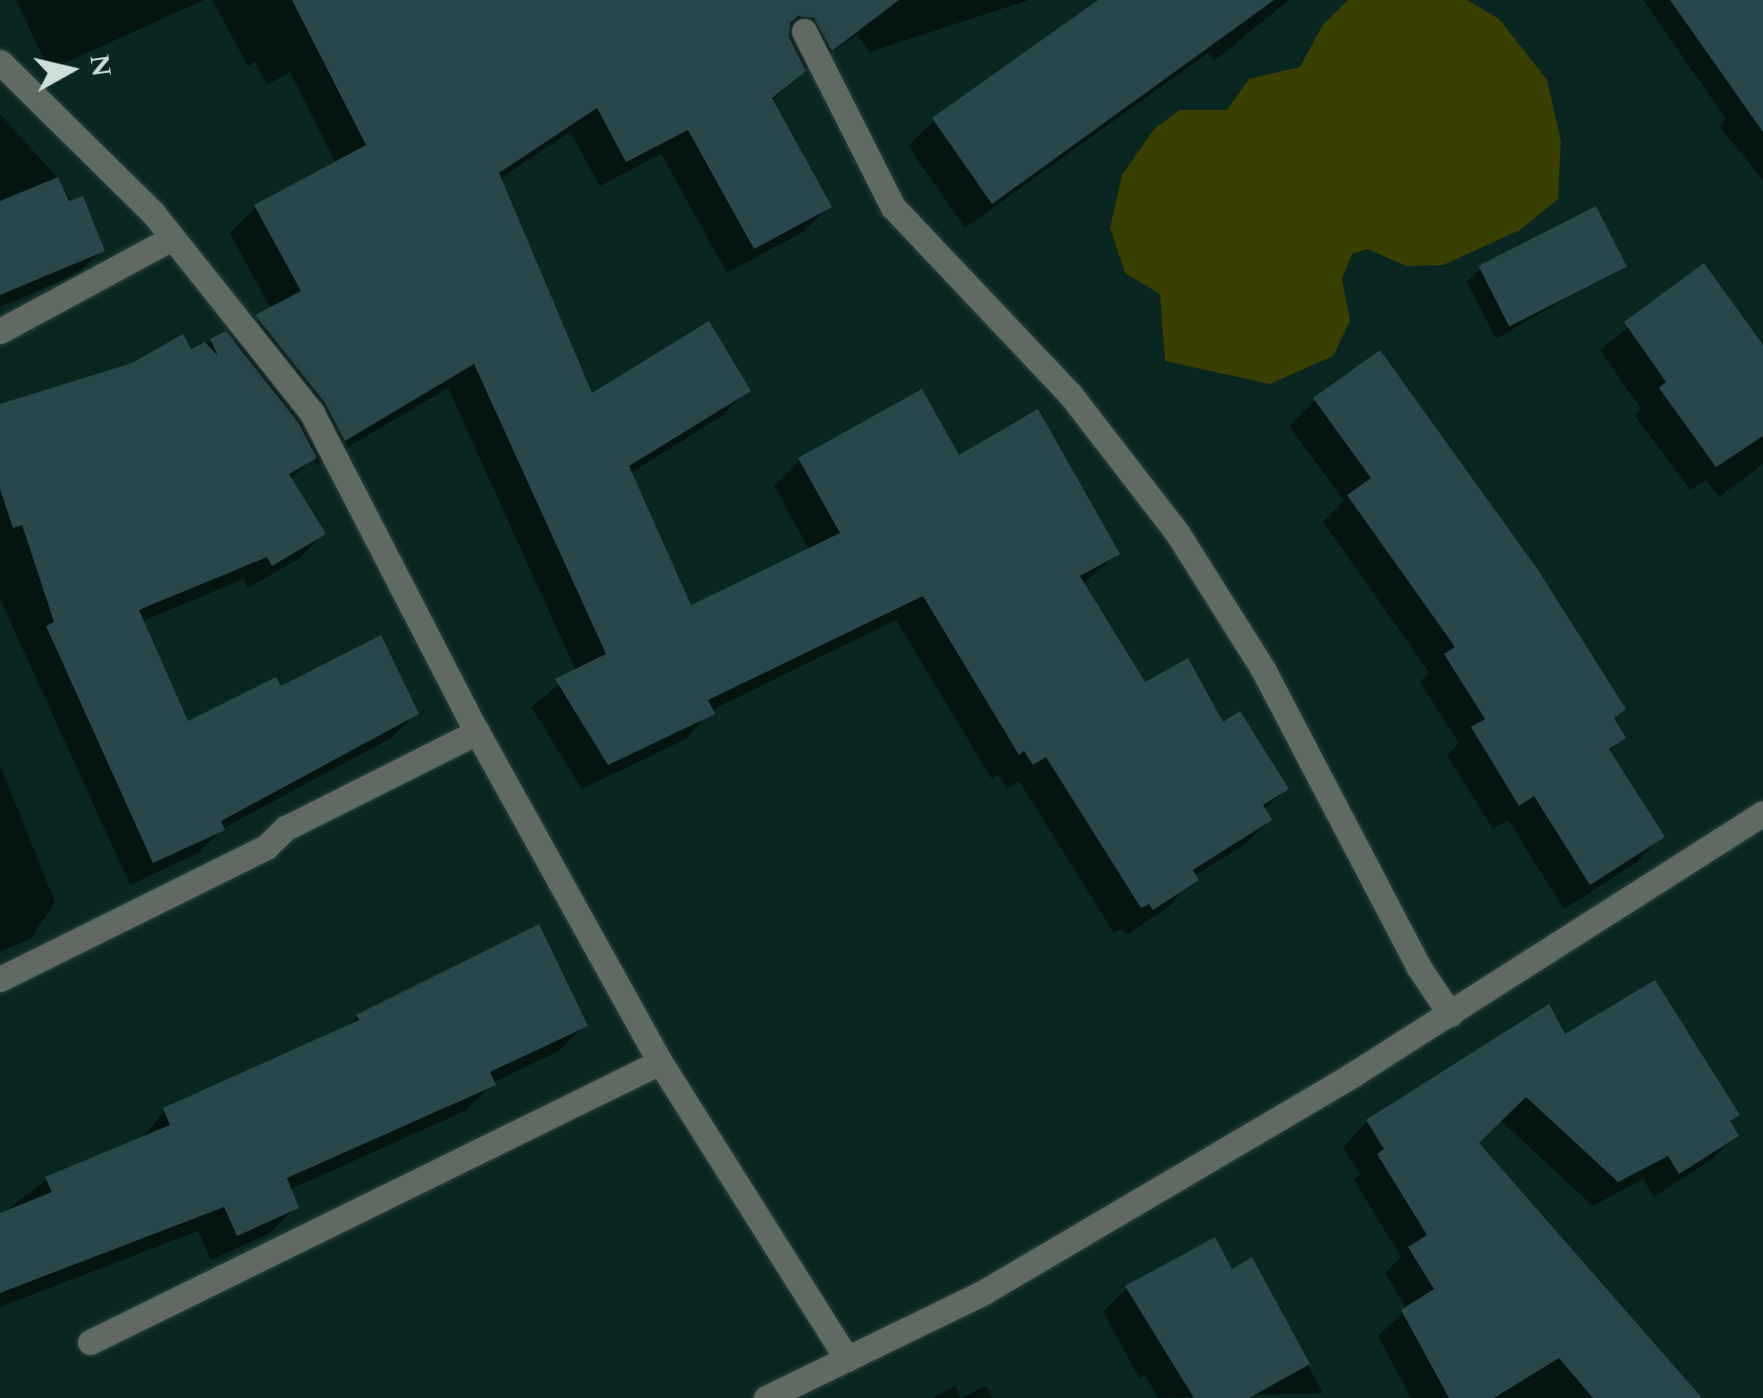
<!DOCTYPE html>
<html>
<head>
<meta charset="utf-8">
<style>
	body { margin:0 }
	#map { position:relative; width:1763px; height:1398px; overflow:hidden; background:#0a2621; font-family:Spectral,serif }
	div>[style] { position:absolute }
	.green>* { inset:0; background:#383f01 }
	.shadow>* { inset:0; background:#0007 }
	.building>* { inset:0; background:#29464a; transform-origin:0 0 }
	.roads { filter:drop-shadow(0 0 2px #2a433f) drop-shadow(0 0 2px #2a433f) }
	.minor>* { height:25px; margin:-12.5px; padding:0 12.5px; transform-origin:12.5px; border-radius:12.5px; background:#616a62 }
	span { translate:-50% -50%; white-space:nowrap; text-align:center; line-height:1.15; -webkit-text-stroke:8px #0a2621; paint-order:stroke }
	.north { position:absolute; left:20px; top:20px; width:100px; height:100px; -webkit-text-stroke:8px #0a2621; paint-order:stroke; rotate:82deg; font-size:28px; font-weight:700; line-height:40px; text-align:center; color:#cfdeda }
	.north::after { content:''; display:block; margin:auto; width:35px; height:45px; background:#cfdeda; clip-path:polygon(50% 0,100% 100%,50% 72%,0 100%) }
</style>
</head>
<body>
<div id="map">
	<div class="green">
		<i style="clip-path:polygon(1348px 0,1467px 0,1499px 19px,1547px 80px,1561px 141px,1558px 199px,1520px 230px,1443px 265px,1406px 266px,1368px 249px,1352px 254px,1342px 279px,1350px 321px,1333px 356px,1270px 384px,1165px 361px,1160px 294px,1125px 273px,1110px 228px,1122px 175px,1154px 129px,1180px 110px,1227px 110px,1249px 79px,1300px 67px,1322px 26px)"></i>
	</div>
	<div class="shadow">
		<i style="clip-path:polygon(16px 0,204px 0,49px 70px)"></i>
		<i style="clip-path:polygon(212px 0,1029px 0,870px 52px,857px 35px,803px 71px,772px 101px,829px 206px,803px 232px,727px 273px,661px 154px,600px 186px,570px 132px,499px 179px,591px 397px,748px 390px,722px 416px,629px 474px,690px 609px,810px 551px,774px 486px,800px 460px,958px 459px,1117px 554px,1083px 584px,1144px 686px,1222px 725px,1285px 789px,1263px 811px,1269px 820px,1243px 846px,1194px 876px,1170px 906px,1126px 935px,1122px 928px,1114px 933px,1019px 781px,1007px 789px,998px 775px,992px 779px,896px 620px,710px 711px,686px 739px,582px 789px,531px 707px,576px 671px,448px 388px,318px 465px,314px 457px,290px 480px,323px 534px,300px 558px,248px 588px,243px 579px,141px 622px,186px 724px,280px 690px,416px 713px,393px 737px,222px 829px,198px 853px,130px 885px,0 599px,0 407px,212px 341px,232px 342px,271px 310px,230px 233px,256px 207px,336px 164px,290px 72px,267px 85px,255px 62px,248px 66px)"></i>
		<i style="clip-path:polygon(1106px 0,1289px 0,1214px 61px,1208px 53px,965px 228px,908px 146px,934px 120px)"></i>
		<i style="clip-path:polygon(1643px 0,1763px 0,1763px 180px,1719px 126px,1726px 119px)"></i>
		<i style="clip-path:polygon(0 114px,55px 175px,102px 250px,77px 274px,0 307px)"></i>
		<i style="clip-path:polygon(1624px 265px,1496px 339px,1467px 282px,1480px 269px)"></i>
		<i style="clip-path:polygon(1704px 267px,1763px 349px,1763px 464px,1719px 497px,1706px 480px,1690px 490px,1635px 416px,1641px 409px,1600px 350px)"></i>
		<i style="clip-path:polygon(1315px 400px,1623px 709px,1612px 720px,1623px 738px,1608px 752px,1662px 836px,1637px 862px,1564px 909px,1508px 820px,1493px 829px,1447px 755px,1459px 743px,1420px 682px,1429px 672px,1323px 522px,1344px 501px,1289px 426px)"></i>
		<i style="clip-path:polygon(0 765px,55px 902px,31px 938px,0 952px)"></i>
		<i style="clip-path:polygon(1548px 1007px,1564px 1037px,1736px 1115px,1728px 1123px,1736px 1136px,1711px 1160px,1654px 1197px,1643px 1179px,1593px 1206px,1500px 1120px,1476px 1143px,1699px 1398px,1411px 1398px,1378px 1336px,1407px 1309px,1385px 1273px,1401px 1257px,1354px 1180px,1360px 1174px,1343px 1147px,1367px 1122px)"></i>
		<i style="clip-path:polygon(358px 1017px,584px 1026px,559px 1051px,492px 1083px,467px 1110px,289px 1190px,296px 1207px,270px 1233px,211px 1260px,198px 1231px,0 1307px,0 1215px,47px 1179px,141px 1140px,165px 1110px,345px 1029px)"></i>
		<i style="clip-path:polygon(1251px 1261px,1323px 1393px,1158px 1398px,1145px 1375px,1139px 1378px,1103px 1312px,1127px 1288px,1231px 1272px)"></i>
		<i style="clip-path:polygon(955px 1386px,960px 1398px,986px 1386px,992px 1398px,933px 1398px)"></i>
	</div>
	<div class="building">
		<i style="clip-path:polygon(292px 0,899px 0,832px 51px,814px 18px,798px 16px,790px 23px,789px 37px,806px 71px,772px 98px,832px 207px,754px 249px,688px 130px,626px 162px,597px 108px,499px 173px,592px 393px,709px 321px,751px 391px,629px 466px,691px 605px,840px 533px,798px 458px,922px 389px,959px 455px,1038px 409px,1120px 554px,1080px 576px,1145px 682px,1188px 658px,1223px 722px,1240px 711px,1289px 789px,1263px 805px,1272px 820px,1193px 870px,1199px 880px,1153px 910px,1149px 904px,1141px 908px,1046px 757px,1033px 765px,1024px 751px,1019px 755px,923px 596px,708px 700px,715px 714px,608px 765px,555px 679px,606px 654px,474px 364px,345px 441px,325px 403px,255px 315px,301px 291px,254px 205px,366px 145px)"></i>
		<i style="clip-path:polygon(1098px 0,1274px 0,992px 204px,932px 118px)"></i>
		<i style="clip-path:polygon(1670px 0,1763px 0,1763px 132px)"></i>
		<i style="clip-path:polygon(58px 177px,69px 201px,83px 196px,105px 251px,0 295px,0 201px)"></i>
		<i style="left:1596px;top:206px;width:68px;height:132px;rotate:63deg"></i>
		<i style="clip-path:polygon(1704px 263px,1763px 345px,1763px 436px,1716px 467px,1659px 388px,1666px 382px,1624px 322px)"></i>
		<i style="clip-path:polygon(226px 331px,298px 422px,317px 458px,289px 474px,326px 534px,272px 566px,267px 557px,139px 610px,188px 721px,276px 677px,281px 686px,381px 635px,419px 714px,221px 821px,225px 830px,153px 863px,46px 626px,54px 622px,22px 525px,13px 528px,0 489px,0 404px,132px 363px,183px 334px,191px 349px,205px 342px,218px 356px,210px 339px)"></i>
		<i style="clip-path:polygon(1380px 350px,1538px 570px,1626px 709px,1614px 718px,1626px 738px,1609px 749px,1665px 837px,1590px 885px,1534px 796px,1519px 806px,1471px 727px,1485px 719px,1444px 654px,1455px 647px,1347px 495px,1371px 478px,1313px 398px)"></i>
		<i style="clip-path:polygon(539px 924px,588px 1026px,490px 1072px,496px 1085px,287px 1178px,299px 1208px,237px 1236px,224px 1207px,0 1293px,0 1213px,52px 1192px,45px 1177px,170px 1125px,163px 1108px,359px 1020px,356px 1015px)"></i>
		<i style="clip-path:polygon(1655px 980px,1740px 1115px,1730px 1121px,1739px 1136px,1679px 1174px,1668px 1156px,1618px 1182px,1526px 1097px,1479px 1143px,1702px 1398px,1593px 1398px,1559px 1358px,1494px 1398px,1449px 1398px,1401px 1310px,1434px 1289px,1408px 1247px,1427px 1235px,1377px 1154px,1384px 1149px,1366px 1120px,1549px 1004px,1565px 1034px)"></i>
		<i style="clip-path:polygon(1215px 1237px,1232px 1269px,1252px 1257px,1310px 1364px,1249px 1398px,1194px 1398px,1125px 1286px)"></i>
	</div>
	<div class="roads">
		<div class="minor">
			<i style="left:804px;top:31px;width:197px;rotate:63.2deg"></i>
			<i style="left:893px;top:207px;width:257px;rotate:46.6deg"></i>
			<i style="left:1070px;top:394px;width:173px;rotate:52.3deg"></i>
			<i style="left:1176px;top:531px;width:165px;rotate:57.8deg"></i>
			<i style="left:1264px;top:671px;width:333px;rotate:62.4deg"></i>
			<i style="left:1418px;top:966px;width:58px;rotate:56.3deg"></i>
			<i style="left:0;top:62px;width:215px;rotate:44.6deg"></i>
			<i style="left:153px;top:213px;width:256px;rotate:51.5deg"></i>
			<i style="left:312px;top:413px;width:359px;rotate:62.7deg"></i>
			<i style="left:477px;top:732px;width:377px;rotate:61deg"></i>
			<i style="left:660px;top:1062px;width:351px;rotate:57.8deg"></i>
			<i style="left:0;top:331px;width:196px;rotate:-28.4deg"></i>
			<i style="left:0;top:979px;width:297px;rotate:-26.4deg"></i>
			<i style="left:266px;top:847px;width:28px;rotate:-44deg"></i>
			<i style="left:286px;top:828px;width:214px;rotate:-26.7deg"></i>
			<i style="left:90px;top:1342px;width:635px;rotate:-26.16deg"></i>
			<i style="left:766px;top:1398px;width:242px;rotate:-25.9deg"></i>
			<i style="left:984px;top:1292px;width:427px;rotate:-30.5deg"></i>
			<i style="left:1352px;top:1075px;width:487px;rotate:-32.5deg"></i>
		</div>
	</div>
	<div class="north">N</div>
</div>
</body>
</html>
